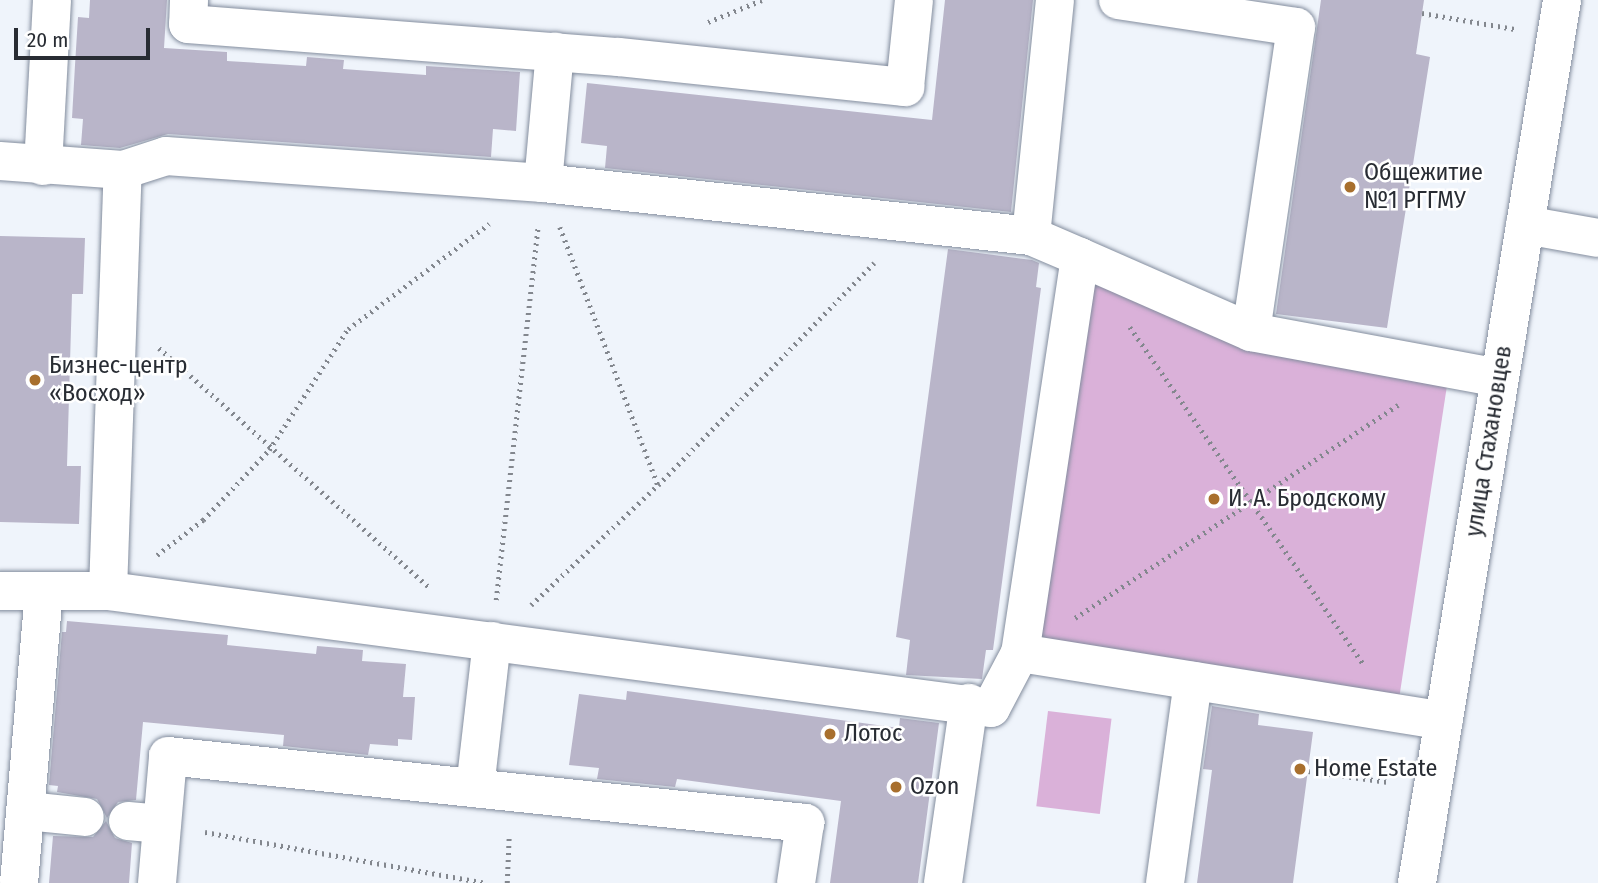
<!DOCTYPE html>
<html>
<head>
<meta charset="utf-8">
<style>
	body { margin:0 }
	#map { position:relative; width:1598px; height:883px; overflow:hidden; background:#eff4fb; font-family:"Fira Sans Condensed",sans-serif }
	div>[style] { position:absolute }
	.green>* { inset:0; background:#dab1d9; transform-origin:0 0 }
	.building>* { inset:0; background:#b9b5c9 }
	.path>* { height:4.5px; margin-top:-2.25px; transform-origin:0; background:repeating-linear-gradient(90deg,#83878e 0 2px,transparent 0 7px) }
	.roads { filter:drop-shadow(0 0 2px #838d9e) drop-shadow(0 0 2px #838d9e) }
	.minor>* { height:38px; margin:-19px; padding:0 19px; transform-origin:19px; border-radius:19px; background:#fff }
	.dots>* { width:19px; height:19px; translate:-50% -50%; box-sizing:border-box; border:4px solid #fff; border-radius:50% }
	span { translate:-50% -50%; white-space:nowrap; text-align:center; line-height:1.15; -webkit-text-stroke:5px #fff; paint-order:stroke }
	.poi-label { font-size:24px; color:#282c33 }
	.left { translate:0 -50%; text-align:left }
	.street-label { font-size:24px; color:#282c33 }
	.scale { position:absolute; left:14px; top:28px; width:136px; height:32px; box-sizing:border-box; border:4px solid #282c33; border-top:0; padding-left:9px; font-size:21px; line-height:24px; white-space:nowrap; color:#282c33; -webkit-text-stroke:5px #fff; paint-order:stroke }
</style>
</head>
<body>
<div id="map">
	<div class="green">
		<i style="clip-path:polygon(1087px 272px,1448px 379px,1399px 699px,1034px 640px)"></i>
		<i style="left:1048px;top:711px;width:64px;height:96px;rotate:7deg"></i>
	</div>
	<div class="building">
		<i style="clip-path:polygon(90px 0,167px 0,164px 48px,227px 52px,227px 61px,306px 66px,307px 57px,344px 60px,343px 69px,426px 75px,426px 66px,520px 72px,516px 131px,493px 129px,491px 157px,168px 134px,120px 148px,81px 145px,83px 119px,72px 118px,75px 65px,78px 17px,89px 18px)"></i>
		<i style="clip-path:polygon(945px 0,1033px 0,1011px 212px,605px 168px,607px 146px,581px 143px,587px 83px,932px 120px)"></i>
		<i style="clip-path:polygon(1321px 0,1424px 0,1416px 54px,1430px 57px,1387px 328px,1276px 314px)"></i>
		<i style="clip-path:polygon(0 236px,85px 238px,83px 294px,72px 294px,67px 466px,81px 466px,79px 524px,0 522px)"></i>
		<i style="clip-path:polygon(948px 249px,1032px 260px,1039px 263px,1036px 287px,1041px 288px,993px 650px,986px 650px,982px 679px,906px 675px,910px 640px,896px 637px)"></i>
		<i style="clip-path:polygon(67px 621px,228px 635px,227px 645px,316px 654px,317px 646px,363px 650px,362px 661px,406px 664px,403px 697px,415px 697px,412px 740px,398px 739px,398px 746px,370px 744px,368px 755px,283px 746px,284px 735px,143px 722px,136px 800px,118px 802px,107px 818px,97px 799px,57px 792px,58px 786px,49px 785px,62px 632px,66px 632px)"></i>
		<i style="clip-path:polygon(627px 691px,899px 728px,900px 718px,939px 723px,918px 883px,830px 883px,841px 801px,677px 779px,675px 787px,597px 779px,599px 768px,569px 765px,579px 694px,626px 700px)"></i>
		<i style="clip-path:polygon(1212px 706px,1259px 714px,1258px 725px,1313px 732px,1293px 883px,1197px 883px,1212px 770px,1203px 769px)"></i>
		<i style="clip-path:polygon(106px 821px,115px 838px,132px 843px,129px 883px,49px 883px,53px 836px,93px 837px)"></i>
	</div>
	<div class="path">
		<i style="left:1422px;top:13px;width:94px;rotate:9.8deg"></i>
		<i style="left:708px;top:22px;width:58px;rotate:-22.2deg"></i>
		<i style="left:560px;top:227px;width:276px;rotate:69.2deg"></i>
		<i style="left:1130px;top:327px;width:411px;rotate:55.3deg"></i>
		<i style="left:159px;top:348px;width:362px;rotate:41.5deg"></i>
		<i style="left:157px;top:555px;width:58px;rotate:-37.3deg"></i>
		<i style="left:203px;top:520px;width:96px;rotate:-46.7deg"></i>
		<i style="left:269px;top:450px;width:145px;rotate:-56.9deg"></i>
		<i style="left:348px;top:329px;width:176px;rotate:-36.7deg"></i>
		<i style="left:496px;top:600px;width:376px;rotate:-83.6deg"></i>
		<i style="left:531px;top:605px;width:175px;rotate:-43.4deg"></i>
		<i style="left:658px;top:485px;width:310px;rotate:-45.8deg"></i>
		<i style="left:1075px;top:618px;width:387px;rotate:-33.4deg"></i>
		<i style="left:1308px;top:771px;width:81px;rotate:7.8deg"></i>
		<i style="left:205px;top:832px;width:287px;rotate:10.3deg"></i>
		<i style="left:507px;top:883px;width:48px;rotate:-87.6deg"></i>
	</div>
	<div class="roads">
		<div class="minor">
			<i style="left:189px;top:0;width:24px;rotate:92deg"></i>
			<i style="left:188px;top:24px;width:432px;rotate:4.4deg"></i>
			<i style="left:619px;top:57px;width:288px;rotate:6deg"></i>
			<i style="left:905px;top:87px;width:87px;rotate:-84.1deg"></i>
			<i style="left:1118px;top:0;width:180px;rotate:8.6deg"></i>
			<i style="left:1296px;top:27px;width:308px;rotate:98.4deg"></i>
			<i style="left:0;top:161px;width:123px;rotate:4.2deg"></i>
			<i style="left:123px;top:170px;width:45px;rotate:-18deg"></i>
			<i style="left:166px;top:156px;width:378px;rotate:4.1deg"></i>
			<i style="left:543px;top:183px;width:491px;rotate:6.2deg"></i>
			<i style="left:1031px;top:236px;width:53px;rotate:23.2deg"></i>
			<i style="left:1080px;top:257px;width:401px;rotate:98.6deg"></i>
			<i style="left:1020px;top:653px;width:62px;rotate:117.8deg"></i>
			<i style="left:991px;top:708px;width:891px;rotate:-172.45deg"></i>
			<i style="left:108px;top:591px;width:108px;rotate:180deg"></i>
			<i style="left:43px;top:166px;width:166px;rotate:-86.9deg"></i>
			<i style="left:543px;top:183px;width:132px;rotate:-84.8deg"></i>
			<i style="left:1525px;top:225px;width:74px;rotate:10.1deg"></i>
			<i style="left:1031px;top:236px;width:237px;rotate:-84.2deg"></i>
			<i style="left:1080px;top:257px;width:187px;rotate:23.7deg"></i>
			<i style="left:1251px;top:332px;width:252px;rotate:10.5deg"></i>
			<i style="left:108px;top:591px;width:421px;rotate:-88deg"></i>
			<i style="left:1020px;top:653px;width:429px;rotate:9.1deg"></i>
			<i style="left:475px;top:788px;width:148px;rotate:-83.4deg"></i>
			<i style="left:27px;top:811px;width:58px;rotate:5.9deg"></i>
			<i style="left:128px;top:821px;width:34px;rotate:5deg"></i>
			<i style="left:19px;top:883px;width:293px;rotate:-85.1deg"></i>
			<i style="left:157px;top:883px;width:127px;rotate:-85deg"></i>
			<i style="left:168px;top:756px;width:641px;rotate:6deg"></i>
			<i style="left:805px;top:823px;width:61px;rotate:98.5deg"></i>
			<i style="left:943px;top:883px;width:182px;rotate:-81.8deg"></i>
			<i style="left:1165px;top:883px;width:204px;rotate:-82.1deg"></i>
			<i style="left:1417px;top:883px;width:895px;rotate:-80.67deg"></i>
		</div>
	</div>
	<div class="dots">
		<i style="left:1350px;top:187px;background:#a86f2d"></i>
		<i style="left:35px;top:380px;background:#a86f2d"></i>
		<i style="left:1214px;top:499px;background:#a86f2d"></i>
		<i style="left:830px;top:734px;background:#a86f2d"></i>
		<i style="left:1300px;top:769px;background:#a86f2d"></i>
		<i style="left:896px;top:787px;background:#a86f2d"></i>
	</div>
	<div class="poi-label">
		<span class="left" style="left:1364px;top:187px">Общежитие<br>№1 РГГМУ</span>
		<span class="left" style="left:49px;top:380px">Бизнес-центр<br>«Восход»</span>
		<span class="left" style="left:1228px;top:499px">И. А. Бродскому</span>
		<span class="left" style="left:844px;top:734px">Лотос</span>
		<span class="left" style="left:1314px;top:769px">Home Estate</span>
		<span class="left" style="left:910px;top:787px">Ozon</span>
	</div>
	<div class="street-label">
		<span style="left:1489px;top:441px;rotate:-81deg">улица Стахановцев</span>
	</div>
	<div class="scale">20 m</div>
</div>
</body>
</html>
